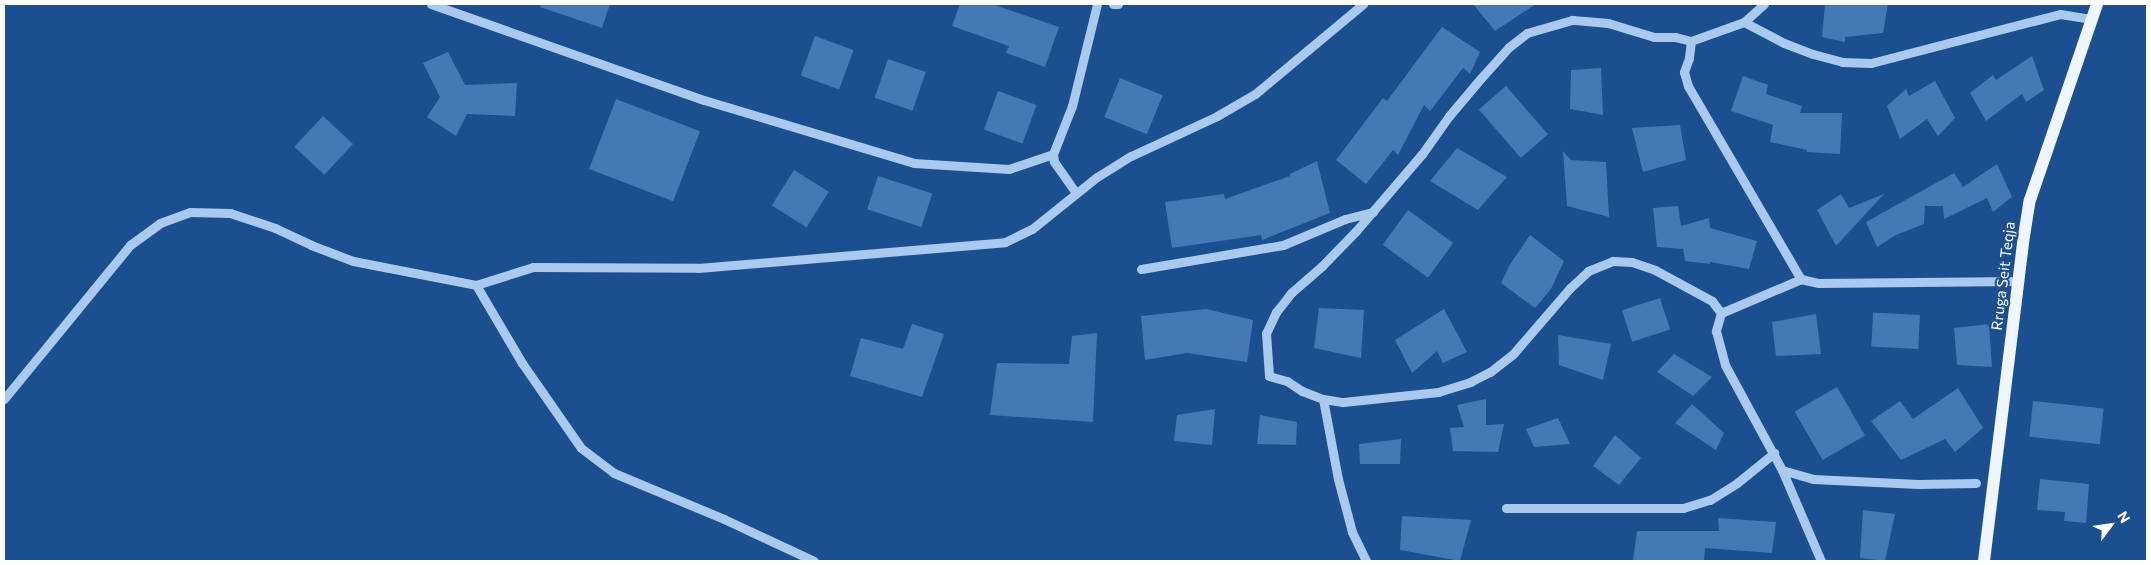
<!DOCTYPE html>
<html>
<head>
<meta charset="utf-8">
<style>
	body { margin:0 }
	#map { position:relative; width:2151px; height:565px; overflow:hidden; background:#1b4f8f; font-family:Commissioner,sans-serif }
	div>[style] { position:absolute }
	.building>* { inset:0; background:#4478b7; transform-origin:0 0 }
	.minor>* { height:9px; margin:-4.5px; padding:0 4.5px; transform-origin:4.5px; border-radius:4.5px; background:#a9c9ee }
	.major>* { height:12px; margin:-6px; padding:0 6px; transform-origin:6px; border-radius:6px; background:#f0f6ff }
	span { translate:-50% -50%; white-space:nowrap; text-align:center; line-height:1.15; -webkit-text-stroke:4px #1b4f8f; paint-order:stroke }
	.street-label { font-size:15px; color:#fff }
	.frame { position:absolute; inset:0; border:5px solid #fff; pointer-events:none }
	.north { position:absolute; left:2086px; top:500px; width:50px; height:50px; -webkit-text-stroke:4px #1b4f8f; paint-order:stroke; rotate:59deg; font-size:14px; font-weight:700; line-height:20px; text-align:center; color:#fff }
	.north::after { content:''; display:block; margin:auto; width:18px; height:22px; background:#fff; clip-path:polygon(50% 0,100% 100%,50% 72%,0 100%) }
</style>
</head>
<body>
<div id="map">
	<div class="building">
		<i style="clip-path:polygon(541px 4px,610px 4px,602px 28px,540px 7px)"></i>
		<i style="clip-path:polygon(960px 4px,992px 4px,1059px 27px,1045px 67px,1006px 53px,1009px 46px,952px 26px)"></i>
		<i style="clip-path:polygon(1473px 4px,1536px 4px,1495px 31px)"></i>
		<i style="clip-path:polygon(1825px 4px,1888px 4px,1883px 33px,1845px 37px,1845px 42px,1822px 37px)"></i>
		<i style="clip-path:polygon(1442px 27px,1480px 52px,1470px 74px,1463px 68px,1430px 111px,1424px 105px,1398px 155px,1393px 150px,1366px 184px,1336px 160px,1383px 98px,1387px 101px)"></i>
		<i style="left:815px;top:36px;width:41px;height:42px;rotate:20deg"></i>
		<i style="clip-path:polygon(448px 52px,465px 85px,517px 83px,515px 116px,467px 114px,456px 136px,427px 117px,440px 97px,423px 63px)"></i>
		<i style="clip-path:polygon(2032px 56px,2044px 90px,2026px 102px,2022px 94px,1986px 121px,1970px 93px,1993px 75px,1996px 80px)"></i>
		<i style="left:888px;top:59px;width:40px;height:41px;rotate:19deg"></i>
		<i style="clip-path:polygon(1601px 68px,1603px 115px,1570px 109px,1571px 70px)"></i>
		<i style="clip-path:polygon(1743px 76px,1768px 85px,1766px 94px,1802px 106px,1800px 113px,1842px 113px,1840px 154px,1807px 152px,1807px 150px,1770px 142px,1773px 125px,1731px 111px)"></i>
		<i style="left:1120px;top:78px;width:46px;height:42px;rotate:22deg"></i>
		<i style="clip-path:polygon(1935px 81px,1955px 118px,1938px 136px,1927px 119px,1900px 139px,1887px 106px,1906px 89px,1909px 96px)"></i>
		<i style="left:1506px;top:86px;width:64px;height:36px;rotate:49deg"></i>
		<i style="left:998px;top:91px;width:41px;height:41px;rotate:20deg"></i>
		<i style="left:616px;top:99px;width:90px;height:75px;rotate:21deg"></i>
		<i style="left:323px;top:116px;width:41px;height:42px;rotate:43deg"></i>
		<i style="clip-path:polygon(1680px 125px,1686px 160px,1643px 172px,1632px 128px)"></i>
		<i style="clip-path:polygon(1457px 148px,1507px 177px,1478px 210px,1430px 181px)"></i>
		<i style="clip-path:polygon(1563px 151px,1571px 160px,1606px 162px,1609px 217px,1567px 206px)"></i>
		<i style="clip-path:polygon(1317px 161px,1330px 213px,1262px 240px,1261px 235px,1172px 248px,1165px 202px,1224px 194px,1225px 199px,1290px 176px,1290px 174px)"></i>
		<i style="clip-path:polygon(1997px 164px,2012px 197px,1993px 212px,1987px 198px,1944px 219px,1943px 206px,1925px 206px,1924px 224px,1896px 235px,1877px 247px,1866px 222px,1954px 173px,1963px 187px)"></i>
		<i style="left:794px;top:170px;width:41px;height:42px;rotate:32deg"></i>
		<i style="left:878px;top:176px;width:57px;height:35px;rotate:18deg"></i>
		<i style="clip-path:polygon(1841px 194px,1849px 208px,1884px 194px,1836px 246px,1817px 210px)"></i>
		<i style="clip-path:polygon(1678px 206px,1681px 226px,1709px 218px,1710px 228px,1757px 241px,1749px 269px,1710px 262px,1710px 264px,1685px 261px,1683px 249px,1657px 247px,1653px 208px)"></i>
		<i style="left:1408px;top:210px;width:56px;height:43px;rotate:36deg"></i>
		<i style="clip-path:polygon(1530px 235px,1564px 261px,1551px 289px,1535px 308px,1501px 283px,1509px 266px)"></i>
		<i style="left:1660px;top:298px;width:33px;height:40px;rotate:72deg"></i>
		<i style="clip-path:polygon(1319px 308px,1364px 310px,1361px 358px,1314px 348px)"></i>
		<i style="clip-path:polygon(1206px 309px,1253px 320px,1247px 362px,1187px 353px,1145px 360px,1141px 316px)"></i>
		<i style="clip-path:polygon(1444px 309px,1467px 352px,1443px 363px,1437px 351px,1412px 373px,1395px 340px)"></i>
		<i style="clip-path:polygon(1816px 314px,1821px 354px,1776px 356px,1772px 322px)"></i>
		<i style="left:1920px;top:315px;width:34px;height:47px;rotate:93deg"></i>
		<i style="clip-path:polygon(912px 324px,944px 334px,922px 397px,850px 376px,861px 338px,903px 349px)"></i>
		<i style="clip-path:polygon(1989px 324px,1992px 367px,1957px 365px,1954px 328px)"></i>
		<i style="clip-path:polygon(1097px 333px,1093px 422px,990px 415px,997px 363px,1069px 364px,1072px 336px)"></i>
		<i style="clip-path:polygon(1558px 335px,1611px 344px,1603px 380px,1559px 365px)"></i>
		<i style="clip-path:polygon(1674px 354px,1712px 377px,1693px 396px,1657px 372px)"></i>
		<i style="left:1837px;top:387px;width:56px;height:49px;rotate:60deg"></i>
		<i style="clip-path:polygon(1958px 388px,1983px 428px,1955px 452px,1945px 439px,1901px 460px,1871px 421px,1900px 401px,1913px 419px)"></i>
		<i style="clip-path:polygon(1486px 399px,1486px 425px,1504px 424px,1498px 452px,1453px 451px,1450px 428px,1464px 427px,1457px 405px)"></i>
		<i style="left:2033px;top:401px;width:71px;height:36px;rotate:6deg"></i>
		<i style="clip-path:polygon(1692px 404px,1724px 433px,1716px 450px,1675px 423px)"></i>
		<i style="clip-path:polygon(1215px 409px,1212px 445px,1174px 441px,1177px 415px)"></i>
		<i style="clip-path:polygon(1260px 415px,1297px 422px,1296px 445px,1257px 444px)"></i>
		<i style="clip-path:polygon(1558px 418px,1570px 444px,1534px 447px,1526px 429px)"></i>
		<i style="clip-path:polygon(1615px 435px,1641px 458px,1619px 485px,1593px 466px)"></i>
		<i style="clip-path:polygon(1401px 439px,1400px 464px,1360px 464px,1359px 444px)"></i>
		<i style="clip-path:polygon(2040px 479px,2089px 484px,2086px 523px,2064px 521px,2065px 512px,2037px 510px)"></i>
		<i style="clip-path:polygon(1863px 510px,1895px 514px,1885px 561px,1860px 558px)"></i>
		<i style="clip-path:polygon(1402px 516px,1471px 520px,1460px 561px,1400px 550px)"></i>
		<i style="clip-path:polygon(1718px 518px,1776px 522px,1772px 553px,1705px 548px,1704px 561px,1633px 561px,1637px 531px,1719px 531px)"></i>
	</div>
	<div class="minor">
		<i style="left:431px;top:4px;width:289px;rotate:19.4deg"></i>
		<i style="left:704px;top:100px;width:219px;rotate:16.7deg"></i>
		<i style="left:914px;top:163px;width:95px;rotate:3.6deg"></i>
		<i style="left:1009px;top:169px;width:46px;rotate:-18.8deg"></i>
		<i style="left:1113px;top:4px;width:5px"></i>
		<i style="left:1764px;top:4px;width:27px;rotate:138deg"></i>
		<i style="left:1744px;top:22px;width:56px;rotate:160.3deg"></i>
		<i style="left:1691px;top:41px;width:16px;rotate:-166deg"></i>
		<i style="left:1675px;top:37px;width:21px;rotate:180deg"></i>
		<i style="left:1654px;top:37px;width:48px;rotate:-163.1deg"></i>
		<i style="left:1608px;top:23px;width:36px;rotate:-175deg"></i>
		<i style="left:1572px;top:20px;width:47px;rotate:163.9deg"></i>
		<i style="left:1527px;top:33px;width:23px;rotate:142deg"></i>
		<i style="left:1509px;top:47px;width:42px;rotate:132.1deg"></i>
		<i style="left:1481px;top:78px;width:50px;rotate:130.1deg"></i>
		<i style="left:1449px;top:116px;width:47px;rotate:125.4deg"></i>
		<i style="left:1422px;top:154px;width:101px;rotate:130.6deg"></i>
		<i style="left:1356px;top:231px;width:49px;rotate:134.2deg"></i>
		<i style="left:1322px;top:266px;width:41px;rotate:138.9deg"></i>
		<i style="left:1291px;top:293px;width:24px;rotate:128deg"></i>
		<i style="left:1276px;top:312px;width:23px;rotate:115deg"></i>
		<i style="left:1266px;top:333px;width:43px;rotate:86deg"></i>
		<i style="left:1269px;top:376px;width:19px;rotate:16deg"></i>
		<i style="left:1287px;top:381px;width:18px;rotate:34deg"></i>
		<i style="left:1302px;top:391px;width:22px;rotate:21deg"></i>
		<i style="left:1323px;top:399px;width:20px;rotate:9deg"></i>
		<i style="left:1343px;top:402px;width:96px;rotate:-6deg"></i>
		<i style="left:1438px;top:392px;width:34px;rotate:-17deg"></i>
		<i style="left:1470px;top:382px;width:22px;rotate:-27deg"></i>
		<i style="left:1490px;top:372px;width:29px;rotate:-38deg"></i>
		<i style="left:1513px;top:354px;width:87px;rotate:-49.2deg"></i>
		<i style="left:1570px;top:288px;width:25px;rotate:-43deg"></i>
		<i style="left:1588px;top:271px;width:27px;rotate:-22deg"></i>
		<i style="left:1613px;top:261px;width:19px;rotate:3deg"></i>
		<i style="left:1632px;top:262px;width:24px;rotate:19deg"></i>
		<i style="left:1655px;top:270px;width:65px;rotate:28.5deg"></i>
		<i style="left:1712px;top:301px;width:15px;rotate:53deg"></i>
		<i style="left:1721px;top:313px;width:87px;rotate:-23deg"></i>
		<i style="left:1744px;top:22px;width:45px;rotate:27.7deg"></i>
		<i style="left:1784px;top:43px;width:31px;rotate:21deg"></i>
		<i style="left:1813px;top:54px;width:30px;rotate:15deg"></i>
		<i style="left:1842px;top:62px;width:29px;rotate:2deg"></i>
		<i style="left:1871px;top:63px;width:195px;rotate:-14.5deg"></i>
		<i style="left:2060px;top:14px;width:31px;rotate:9deg"></i>
		<i style="left:1691px;top:41px;width:17px;rotate:97deg"></i>
		<i style="left:1689px;top:58px;width:15px;rotate:110deg"></i>
		<i style="left:1684px;top:72px;width:15px;rotate:74deg"></i>
		<i style="left:1688px;top:86px;width:224px;rotate:59.7deg"></i>
		<i style="left:1801px;top:279px;width:18px;rotate:13deg"></i>
		<i style="left:1819px;top:283px;width:199px;rotate:-0.6deg"></i>
		<i style="left:1076px;top:193px;width:39px;rotate:-125deg"></i>
		<i style="left:1054px;top:161px;width:7px;rotate:-98deg"></i>
		<i style="left:1053px;top:154px;width:52px;rotate:-68.4deg"></i>
		<i style="left:1072px;top:106px;width:105px;rotate:-76.2deg"></i>
		<i style="left:1141px;top:269px;width:144px;rotate:-9.6deg"></i>
		<i style="left:1283px;top:245px;width:67px;rotate:-22.8deg"></i>
		<i style="left:1345px;top:219px;width:29px;rotate:-14deg"></i>
		<i style="left:476px;top:285px;width:91px;rotate:59.5deg"></i>
		<i style="left:522px;top:363px;width:103px;rotate:55.2deg"></i>
		<i style="left:581px;top:448px;width:41px;rotate:37.1deg"></i>
		<i style="left:614px;top:473px;width:119px;rotate:22.7deg"></i>
		<i style="left:724px;top:519px;width:99px;rotate:25deg"></i>
		<i style="left:1721px;top:313px;width:19px;rotate:106deg"></i>
		<i style="left:1716px;top:331px;width:35px;rotate:75deg"></i>
		<i style="left:1725px;top:365px;width:119px;rotate:61.5deg"></i>
		<i style="left:1782px;top:470px;width:32px;rotate:16deg"></i>
		<i style="left:1813px;top:479px;width:105px;rotate:2.7deg"></i>
		<i style="left:1918px;top:484px;width:58px;rotate:-1deg"></i>
		<i style="left:4px;top:399px;width:199px;rotate:-50.7deg"></i>
		<i style="left:130px;top:245px;width:37px;rotate:-36deg"></i>
		<i style="left:160px;top:223px;width:32px;rotate:-20deg"></i>
		<i style="left:190px;top:212px;width:40px;rotate:1.4deg"></i>
		<i style="left:230px;top:213px;width:47px;rotate:18.4deg"></i>
		<i style="left:275px;top:228px;width:40px;rotate:25deg"></i>
		<i style="left:311px;top:245px;width:45px;rotate:20.9deg"></i>
		<i style="left:353px;top:261px;width:125px;rotate:11deg"></i>
		<i style="left:476px;top:285px;width:60px;rotate:-17.5deg"></i>
		<i style="left:533px;top:267px;width:165px;rotate:0.3deg"></i>
		<i style="left:698px;top:268px;width:308px;rotate:-4.8deg"></i>
		<i style="left:1005px;top:242px;width:30px;rotate:-26deg"></i>
		<i style="left:1032px;top:229px;width:83px;rotate:-38.7deg"></i>
		<i style="left:1097px;top:177px;width:40px;rotate:-32deg"></i>
		<i style="left:1131px;top:156px;width:95px;rotate:-24.9deg"></i>
		<i style="left:1217px;top:116px;width:44px;rotate:-30.1deg"></i>
		<i style="left:1255px;top:94px;width:141px;rotate:-39.8deg"></i>
		<i style="left:1323px;top:399px;width:81px;rotate:79.4deg"></i>
		<i style="left:1338px;top:479px;width:55px;rotate:75.2deg"></i>
		<i style="left:1352px;top:532px;width:32px;rotate:64deg"></i>
		<i style="left:1782px;top:470px;width:99px;rotate:66.8deg"></i>
		<i style="left:1506px;top:508px;width:177px"></i>
		<i style="left:1683px;top:508px;width:28px;rotate:-17deg"></i>
		<i style="left:1710px;top:500px;width:32px;rotate:-32deg"></i>
		<i style="left:1737px;top:483px;width:48px;rotate:-39deg"></i>
	</div>
	<div class="major">
		<i style="left:1984px;top:561px;width:327px;rotate:-83deg"></i>
		<i style="left:2024px;top:236px;width:36px;rotate:-81deg"></i>
		<i style="left:2030px;top:200px;width:207px;rotate:-71.1deg"></i>
	</div>
	<div class="street-label">
		<span style="left:2003px;top:276px;rotate:-83deg">Rruga Seit Teqja</span>
	</div>
	<div class="frame"></div>
	<div class="north">N</div>
</div>
</body>
</html>
